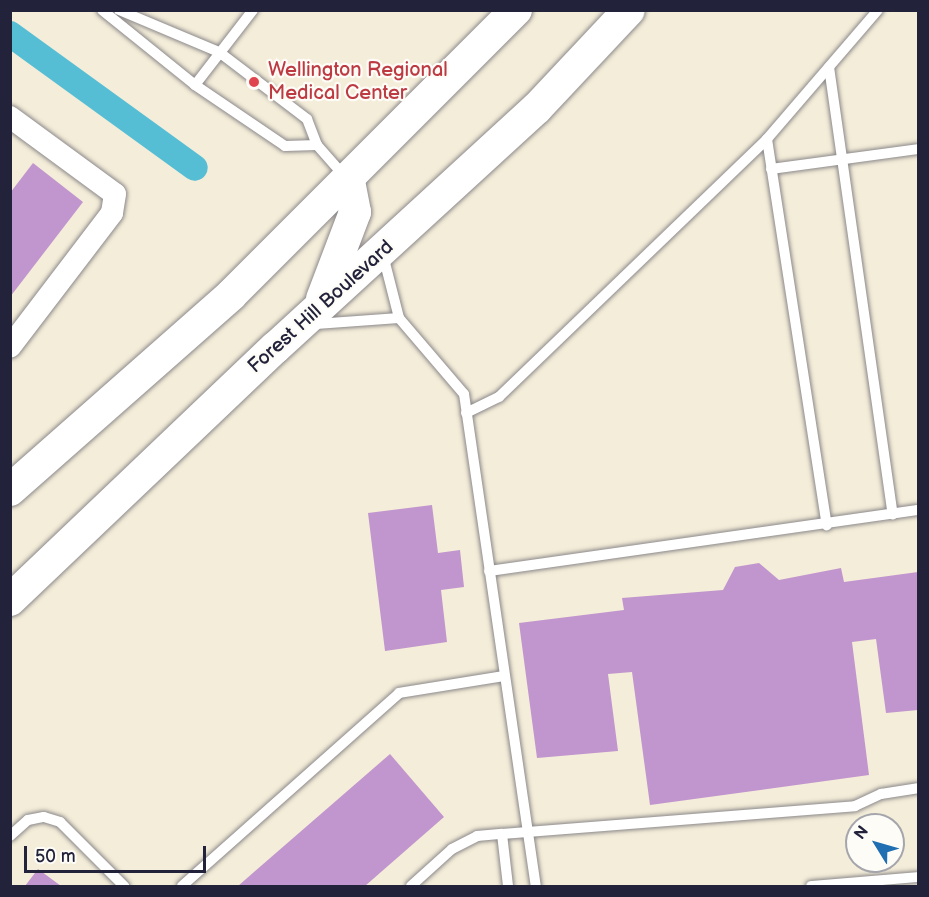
<!DOCTYPE html>
<html>
<head>
<meta charset="utf-8">
<style>
	body { margin:0 }
	#map { position:relative; width:929px; height:897px; overflow:hidden; background:#f4edd9; font-family:"Balsamiq Sans",sans-serif }
	div>[style] { position:absolute }
	[style*='--x'] { left:calc(var(--x)*1px); top:calc(var(--y)*1px); width:calc(var(--w)*1px); rotate:calc(var(--a)*1deg) }
	.canal>* { height:26px; margin:-13px; padding:0 13px; transform-origin:13px; border-radius:13px; background:#56bed4 }
	.building>* { inset:0; background:#c195ce }
	.roads { filter:drop-shadow(0 0 2px #8b888a) drop-shadow(0 0 2px #8b888a) }
	.lane>* { height:10px; margin:-5px; padding:0 5px; transform-origin:5px; border-radius:5px; background:#fff }
	.street>* { height:22px; margin:-11px; padding:0 11px; transform-origin:11px; border-radius:11px; background:#fff }
	.secondary>* { height:32px; margin:-16px; padding:0 16px; transform-origin:16px; border-radius:16px; background:#fff }
	.dots>* { width:16px; height:16px; translate:-50% -50%; box-sizing:border-box; border:3px solid #fdfcf7; border-radius:50% }
	span { translate:-50% -50%; white-space:nowrap; text-align:center; line-height:1.15; -webkit-text-stroke:4.5px #fdfcf7; paint-order:stroke }
	.health-label { font-size:20px; color:#be3a42 }
	.left { translate:0 -50%; text-align:left }
	.street-label { font-size:20px; color:#22223b }
	.frame { position:absolute; inset:0; border:12px solid #22223b; pointer-events:none }
	.north { position:absolute; left:845px; top:813px; width:60px; height:60px; box-sizing:border-box; background:#fdfcf7; border:2px solid #a5a5ac; border-radius:50%; rotate:307deg; font-size:16px; font-weight:700; line-height:24px; text-align:center; color:#22223b }
	.north::after { content:''; display:block; margin:auto; width:21px; height:27px; background:#1f6fb2; clip-path:polygon(50% 0,100% 100%,50% 72%,0 100%) }
	.scale { position:absolute; left:24px; top:846px; width:182px; height:27px; box-sizing:border-box; border:3px solid #22223b; border-top:0; padding-left:8px; font-size:18px; line-height:21px; white-space:nowrap; color:#22223b; -webkit-text-stroke:4px #fdfcf7; paint-order:stroke }
</style>
</head>
<body>
<div id="map">
	<div class="canal">
		<i style="--x:10;--y:34;--w:228;--a:35.9"></i>
	</div>
	<div class="building">
		<i style="clip-path:polygon(33px 163px,83px 202px,10px 297px,10px 193px)"></i>
		<i style="clip-path:polygon(432px 505px,438px 553px,460px 550px,464px 587px,441px 590px,447px 642px,385px 651px,368px 513px)"></i>
		<i style="clip-path:polygon(759px 563px,779px 580px,841px 568px,844px 582px,918px 572px,918px 710px,886px 713px,876px 639px,852px 642px,869px 775px,650px 805px,632px 672px,608px 674px,618px 751px,537px 758px,519px 623px,624px 610px,622px 598px,723px 590px,735px 567px)"></i>
		<i style="clip-path:polygon(390px 754px,444px 817px,365px 886px,238px 886px)"></i>
		<i style="clip-path:polygon(38px 869px,61px 886px,25px 886px)"></i>
	</div>
	<div class="roads">
		<div class="lane">
			<i style="--x:102;--y:10;--w:119;--a:38.9"></i>
			<i style="--x:195;--y:85;--w:109;--a:34.1"></i>
			<i style="--x:285;--y:146;--w:32;--a:-2"></i>
			<i style="--x:119;--y:10;--w:108;--a:22.8"></i>
			<i style="--x:219;--y:52;--w:111;--a:37.3"></i>
			<i style="--x:307;--y:119;--w:28;--a:69"></i>
			<i style="--x:317;--y:145;--w:44;--a:48.7"></i>
			<i style="--x:829;--y:67;--w:452;--a:81.9"></i>
			<i style="--x:195;--y:85;--w:95;--a:-52.3"></i>
			<i style="--x:767;--y:139;--w:391;--a:81.2"></i>
			<i style="--x:771;--y:169;--w:148;--a:-7.7"></i>
			<i style="--x:383;--y:255;--w:65;--a:75.7"></i>
			<i style="--x:399;--y:318;--w:100;--a:49.5"></i>
			<i style="--x:464;--y:394;--w:497;--a:81.7"></i>
			<i style="--x:316;--y:324;--w:83;--a:-4.1"></i>
			<i style="--x:466;--y:413;--w:37;--a:-26"></i>
			<i style="--x:499;--y:397;--w:372;--a:-43.9"></i>
			<i style="--x:767;--y:139;--w:170;--a:-49.3"></i>
			<i style="--x:489;--y:571;--w:433;--a:-8.1"></i>
			<i style="--x:502;--y:834;--w:354;--a:-4.5"></i>
			<i style="--x:855;--y:806;--w:29;--a:-25"></i>
			<i style="--x:881;--y:794;--w:37;--a:-9"></i>
			<i style="--x:10;--y:836;--w:24;--a:-42"></i>
			<i style="--x:28;--y:820;--w:16;--a:-11"></i>
			<i style="--x:44;--y:817;--w:17;--a:17"></i>
			<i style="--x:60;--y:822;--w:91;--a:45"></i>
			<i style="--x:182;--y:886;--w:290;--a:-41.6"></i>
			<i style="--x:399;--y:693;--w:106;--a:-9.2"></i>
			<i style="--x:411;--y:886;--w:55;--a:-42.1"></i>
			<i style="--x:452;--y:849;--w:28;--a:-27"></i>
			<i style="--x:477;--y:836;--w:25;--a:-5"></i>
			<i style="--x:502;--y:834;--w:52;--a:83.4"></i>
			<i style="--x:811;--y:886;--w:107;--a:-4.8"></i>
		</div>
		<div class="street">
			<i style="--x:10;--y:117;--w:130;--a:36.3"></i>
			<i style="--x:115;--y:194;--w:19;--a:99"></i>
			<i style="--x:112;--y:213;--w:168;--a:127.3"></i>
		</div>
		<div class="secondary">
			<i style="--x:322;--y:299;--w:93;--a:-69.2"></i>
			<i style="--x:355;--y:212;--w:32;--a:-101"></i>
			<i style="--x:10;--y:490;--w:295;--a:-41.4"></i>
			<i style="--x:231;--y:295;--w:403;--a:-45"></i>
			<i style="--x:10;--y:600;--w:366;--a:-43.6"></i>
			<i style="--x:275;--y:348;--w:355;--a:-42.5"></i>
			<i style="--x:537;--y:108;--w:134;--a:-46.8"></i>
		</div>
	</div>
	<div class="dots">
		<i style="left:254px;top:82px;background:#e0444e"></i>
	</div>
	<div class="health-label">
		<span class="left" style="left:268px;top:82px">Wellington Regional<br>Medical Center</span>
	</div>
	<div class="street-label">
		<span style="left:321px;top:307px;rotate:-42deg">Forest Hill Boulevard</span>
	</div>
	<div class="frame"></div>
	<div class="north">N</div>
	<div class="scale">50 m</div>
</div>
</body>
</html>
